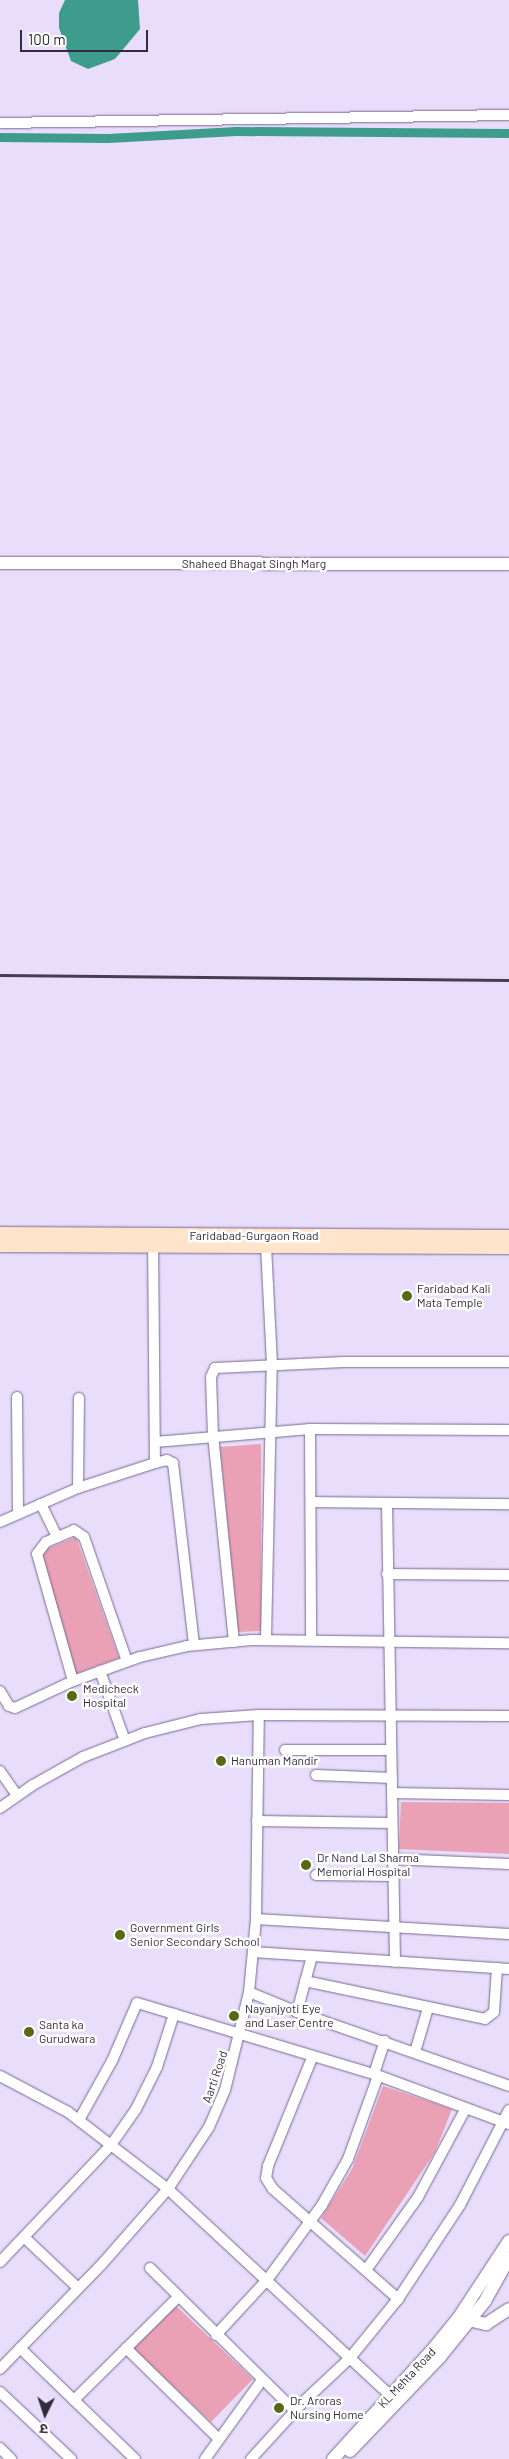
<!DOCTYPE html>
<html>
<head>
<meta charset="utf-8">
<style>
	body { margin:0 }
	#map { position:relative; width:509px; height:2459px; overflow:hidden; background:#e8defb; font-family:Barlow,"Noto Sans Devanagari",sans-serif }
	div>[style] { position:absolute }
	[style*='--x'] { left:calc(var(--x)*1px); top:calc(var(--y)*1px); width:calc(var(--w)*1px); rotate:calc(var(--a)*1deg) }
	.green>* { inset:0; background:#eaa1b5 }
	.water>* { inset:0; background:#3e9c8d }
	.canal>* { height:9px; margin:-4.5px; padding:0 4.5px; transform-origin:4.5px; border-radius:4.5px; background:#3e9c8d }
	.roads { filter:drop-shadow(0 0 1px #786992) drop-shadow(0 0 1px #786992) }
	.minor>* { height:10px; margin:-5px; padding:0 5px; transform-origin:5px; border-radius:5px; background:#fff }
	.tertiary>* { height:12px; margin:-6px; padding:0 6px; transform-origin:6px; border-radius:6px; background:#fff }
	.secondary>* { height:14px; margin:-7px; padding:0 7px; transform-origin:7px; border-radius:7px; background:#fee4cb }
	.rail>* { height:2.5px; margin:-1.25px; padding:0 1.25px; transform-origin:1.25px; border-radius:1.25px; background:#443e51 }
	.dots>* { width:14px; height:14px; translate:-50% -50%; box-sizing:border-box; border:2px solid #fff; border-radius:50% }
	span { translate:-50% -50%; white-space:nowrap; text-align:center; line-height:1.15; -webkit-text-stroke:5px #fff; paint-order:stroke }
	.street-label { font-size:12px; color:#312b3d }
	.poi-label { font-size:12px; color:#312b3d }
	.left { translate:0 -50%; text-align:left }
	.north { position:absolute; left:20px; top:2389px; width:50px; height:50px; -webkit-text-stroke:4px #fff; paint-order:stroke; rotate:184deg; font-size:14px; font-weight:700; line-height:20px; text-align:center; color:#312b3d }
	.north::after { content:''; display:block; margin:auto; width:18px; height:22px; background:#312b3d; clip-path:polygon(50% 0,100% 100%,50% 72%,0 100%) }
	.scale { position:absolute; left:20px; top:30px; width:128px; height:22px; box-sizing:border-box; border:2px solid #312b3d; border-top:0; padding-left:6px; font-size:15px; line-height:18px; white-space:nowrap; color:#312b3d; -webkit-text-stroke:4px #fff; paint-order:stroke }
</style>
</head>
<body>
<div id="map">
	<div class="green">
		<i style="clip-path:polygon(261px 1444px,261px 1631px,238px 1632px,220px 1447px)"></i>
		<i style="clip-path:polygon(76px 1537px,119px 1658px,75px 1674px,41px 1551px)"></i>
		<i style="clip-path:polygon(401px 1802px,509px 1803px,509px 1854px,399px 1849px)"></i>
		<i style="clip-path:polygon(383px 2086px,452px 2109px,435px 2152px,365px 2256px,321px 2218px,352px 2169px)"></i>
		<i style="clip-path:polygon(174px 2304px,253px 2379px,211px 2422px,132px 2347px)"></i>
	</div>
	<div class="water">
		<i style="clip-path:polygon(65px 0,138px 0,140px 29px,115px 59px,88px 69px,71px 61px,59px 28px,59px 13px)"></i>
	</div>
	<div class="canal">
		<i style="--x:0;--y:137;--w:108;--a:0.5"></i>
		<i style="--x:108;--y:138;--w:128;--a:-3.1"></i>
		<i style="--x:236;--y:131;--w:273;--a:0.4"></i>
	</div>
	<div class="roads">
		<div class="minor">
			<i style="--x:0;--y:123;--w:509;--a:-0.9"></i>
			<i style="--x:153;--y:1239;--w:224;--a:89.5"></i>
			<i style="--x:17;--y:1397;--w:117;--a:89.5"></i>
			<i style="--x:310;--y:1429;--w:211;--a:89.7"></i>
			<i style="--x:155;--y:1442;--w:156;--a:-4.8"></i>
			<i style="--x:310;--y:1429;--w:199;--a:0.3"></i>
			<i style="--x:78;--y:1488;--w:90;--a:-89.4"></i>
			<i style="--x:311;--y:1502;--w:198;--a:0.6"></i>
			<i style="--x:387;--y:1503;--w:459;--a:89"></i>
			<i style="--x:41;--y:1504;--w:37;--a:64"></i>
			<i style="--x:0;--y:1522;--w:85;--a:-23.6"></i>
			<i style="--x:78;--y:1488;--w:81;--a:-18"></i>
			<i style="--x:155;--y:1463;--w:12;--a:-14"></i>
			<i style="--x:167;--y:1460;--w:7;--a:27"></i>
			<i style="--x:173;--y:1463;--w:183;--a:83.4"></i>
			<i style="--x:387;--y:1574;--w:122;--a:0.5"></i>
			<i style="--x:266;--y:1640;--w:276;--a:-88.8"></i>
			<i style="--x:272;--y:1364;--w:118;--a:-92.9"></i>
			<i style="--x:234;--y:1642;--w:206;--a:-95.8"></i>
			<i style="--x:213;--y:1437;--w:60;--a:-91.9"></i>
			<i style="--x:211;--y:1377;--w:10;--a:-66"></i>
			<i style="--x:215;--y:1368;--w:129;--a:-2.7"></i>
			<i style="--x:344;--y:1362;--w:165;--a:0"></i>
			<i style="--x:100;--y:1671;--w:74;--a:70.3"></i>
			<i style="--x:73;--y:1681;--w:132;--a:-105.8"></i>
			<i style="--x:37;--y:1554;--w:15;--a:-53"></i>
			<i style="--x:46;--y:1542;--w:30;--a:-23"></i>
			<i style="--x:74;--y:1530;--w:12;--a:35"></i>
			<i style="--x:84;--y:1537;--w:131;--a:70.9"></i>
			<i style="--x:0;--y:1691;--w:17;--a:59"></i>
			<i style="--x:9;--y:1706;--w:6;--a:18"></i>
			<i style="--x:15;--y:1708;--w:64;--a:-25"></i>
			<i style="--x:73;--y:1681;--w:71;--a:-19.7"></i>
			<i style="--x:140;--y:1657;--w:48;--a:-13.2"></i>
			<i style="--x:187;--y:1646;--w:65;--a:-5.3"></i>
			<i style="--x:252;--y:1640;--w:257;--a:0.7"></i>
			<i style="--x:285;--y:1750;--w:106;--a:0"></i>
			<i style="--x:0;--y:1771;--w:29;--a:55"></i>
			<i style="--x:316;--y:1775;--w:76;--a:2.3"></i>
			<i style="--x:392;--y:1793;--w:117;--a:1"></i>
			<i style="--x:0;--y:1808;--w:40;--a:-34.9"></i>
			<i style="--x:33;--y:1785;--w:57;--a:-29.2"></i>
			<i style="--x:83;--y:1757;--w:66;--a:-21.2"></i>
			<i style="--x:145;--y:1733;--w:58;--a:-14"></i>
			<i style="--x:201;--y:1719;--w:58;--a:-3.9"></i>
			<i style="--x:259;--y:1715;--w:250;--a:0.2"></i>
			<i style="--x:257;--y:1821;--w:135;--a:0.8"></i>
			<i style="--x:392;--y:1859;--w:117;--a:2.4"></i>
			<i style="--x:316;--y:1875;--w:77;--a:0.7"></i>
			<i style="--x:256;--y:1919;--w:253;--a:3.4"></i>
			<i style="--x:253;--y:1952;--w:257;--a:3.8"></i>
			<i style="--x:305;--y:1981;--w:184;--a:11.9"></i>
			<i style="--x:485;--y:2019;--w:11;--a:-38"></i>
			<i style="--x:494;--y:2012;--w:44;--a:-86.1"></i>
			<i style="--x:249;--y:1992;--w:52;--a:22.6"></i>
			<i style="--x:297;--y:2012;--w:225;--a:19.2"></i>
			<i style="--x:297;--y:2012;--w:58;--a:-75"></i>
			<i style="--x:415;--y:2052;--w:46;--a:-73.5"></i>
			<i style="--x:312;--y:2058;--w:117;--a:112.2"></i>
			<i style="--x:268;--y:2166;--w:12;--a:99"></i>
			<i style="--x:266;--y:2178;--w:13;--a:58"></i>
			<i style="--x:273;--y:2189;--w:167;--a:41.3"></i>
			<i style="--x:374;--y:2074;--w:35;--a:-72"></i>
			<i style="--x:0;--y:2076;--w:77;--a:27.9"></i>
			<i style="--x:68;--y:2112;--w:126;--a:37.6"></i>
			<i style="--x:168;--y:2189;--w:310;--a:42.9"></i>
			<i style="--x:79;--y:2120;--w:68;--a:-60.8"></i>
			<i style="--x:112;--y:2061;--w:63;--a:-66.7"></i>
			<i style="--x:137;--y:2003;--w:247;--a:16.7"></i>
			<i style="--x:374;--y:2074;--w:144;--a:20.3"></i>
			<i style="--x:25;--y:2238;--w:73;--a:43.3"></i>
			<i style="--x:0;--y:2262;--w:161;--a:-46.5"></i>
			<i style="--x:111;--y:2145;--w:44;--a:-55.2"></i>
			<i style="--x:136;--y:2109;--w:47;--a:-63.4"></i>
			<i style="--x:157;--y:2067;--w:56;--a:-72.2"></i>
			<i style="--x:150;--y:2268;--w:204;--a:44.6"></i>
			<i style="--x:366;--y:2270;--w:90;--a:-54.5"></i>
			<i style="--x:418;--y:2197;--w:101;--a:-61.7"></i>
			<i style="--x:216;--y:2335;--w:75;--a:-47.2"></i>
			<i style="--x:267;--y:2280;--w:93;--a:-53.7"></i>
			<i style="--x:322;--y:2205;--w:53;--a:-60.5"></i>
			<i style="--x:348;--y:2159;--w:88;--a:-70.1"></i>
			<i style="--x:20;--y:2348;--w:160;--a:44"></i>
			<i style="--x:126;--y:2348;--w:130;--a:44.4"></i>
			<i style="--x:0;--y:2369;--w:146;--a:-45.8"></i>
			<i style="--x:102;--y:2264;--w:100;--a:-48.7"></i>
			<i style="--x:168;--y:2189;--w:74;--a:-56.5"></i>
			<i style="--x:209;--y:2127;--w:40;--a:-66.6"></i>
			<i style="--x:225;--y:2090;--w:101;--a:-76.2"></i>
			<i style="--x:249;--y:1992;--w:73;--a:-84.5"></i>
			<i style="--x:256;--y:1919;--w:204;--a:-89.2"></i>
			<i style="--x:0;--y:2392;--w:98;--a:43.3"></i>
			<i style="--x:74;--y:2400;--w:145;--a:-44.7"></i>
			<i style="--x:0;--y:2448;--w:16;--a:45"></i>
			<i style="--x:205;--y:2459;--w:97;--a:-54.2"></i>
			<i style="--x:251;--y:2459;--w:74;--a:-47.7"></i>
			<i style="--x:301;--y:2404;--w:67;--a:-43.2"></i>
			<i style="--x:350;--y:2358;--w:76;--a:-50.9"></i>
			<i style="--x:398;--y:2299;--w:113;--a:-56.6"></i>
			<i style="--x:460;--y:2205;--w:107;--a:-62.7"></i>
		</div>
		<div class="tertiary">
			<i style="--x:0;--y:563;--w:509;--a:0.11"></i>
			<i style="--x:464;--y:2319;--w:23;--a:13"></i>
			<i style="--x:486;--y:2324;--w:27;--a:-33"></i>
			<i style="--x:350;--y:2451;--w:130;--a:-46.2"></i>
			<i style="--x:440;--y:2357;--w:72;--a:-51.2"></i>
			<i style="--x:485;--y:2301;--w:49;--a:-60.8"></i>
			<i style="--x:333;--y:2459;--w:149;--a:-47.7"></i>
			<i style="--x:433;--y:2349;--w:41;--a:-50.9"></i>
			<i style="--x:459;--y:2317;--w:91;--a:-56.7"></i>
		</div>
		<div class="secondary">
			<i style="--x:0;--y:1234;--w:509;--a:0.34"></i>
			<i style="--x:0;--y:1245;--w:509;--a:0.23"></i>
		</div>
	</div>
	<div class="rail">
		<i style="--x:0;--y:975;--w:509;--a:0.56"></i>
	</div>
	<div class="dots">
		<i style="left:407px;top:1296px;background:#576915"></i>
		<i style="left:72px;top:1696px;background:#576915"></i>
		<i style="left:221px;top:1761px;background:#576915"></i>
		<i style="left:306px;top:1865px;background:#576915"></i>
		<i style="left:120px;top:1935px;background:#576915"></i>
		<i style="left:234px;top:2016px;background:#576915"></i>
		<i style="left:29px;top:2032px;background:#576915"></i>
		<i style="left:279px;top:2408px;background:#576915"></i>
	</div>
	<div class="street-label">
		<span style="left:254px;top:564px">Shaheed Bhagat Singh Marg</span>
		<span style="left:254px;top:1236px">Faridabad-Gurgaon Road</span>
		<span style="left:215px;top:2077px;rotate:-71deg">Aarti Road</span>
		<span style="left:407px;top:2378px;rotate:-47deg">KL Mehta Road</span>
	</div>
	<div class="poi-label">
		<span class="left" style="left:417px;top:1296px">Faridabad Kali<br>Mata Temple</span>
		<span class="left" style="left:83px;top:1696px">Medicheck<br>Hospital</span>
		<span class="left" style="left:231px;top:1761px">Hanuman Mandir</span>
		<span class="left" style="left:317px;top:1865px">Dr Nand Lal Sharma<br>Memorial Hospital</span>
		<span class="left" style="left:130px;top:1935px">Government Girls<br>Senior Secondary School</span>
		<span class="left" style="left:245px;top:2016px">Nayanjyoti Eye<br>and Laser Centre</span>
		<span class="left" style="left:39px;top:2032px">Santa ka<br>Gurudwara</span>
		<span class="left" style="left:290px;top:2408px">Dr. Aroras<br>Nursing Home</span>
	</div>
	<div class="north">उ</div>
	<div class="scale">100 m</div>
</div>
</body>
</html>
